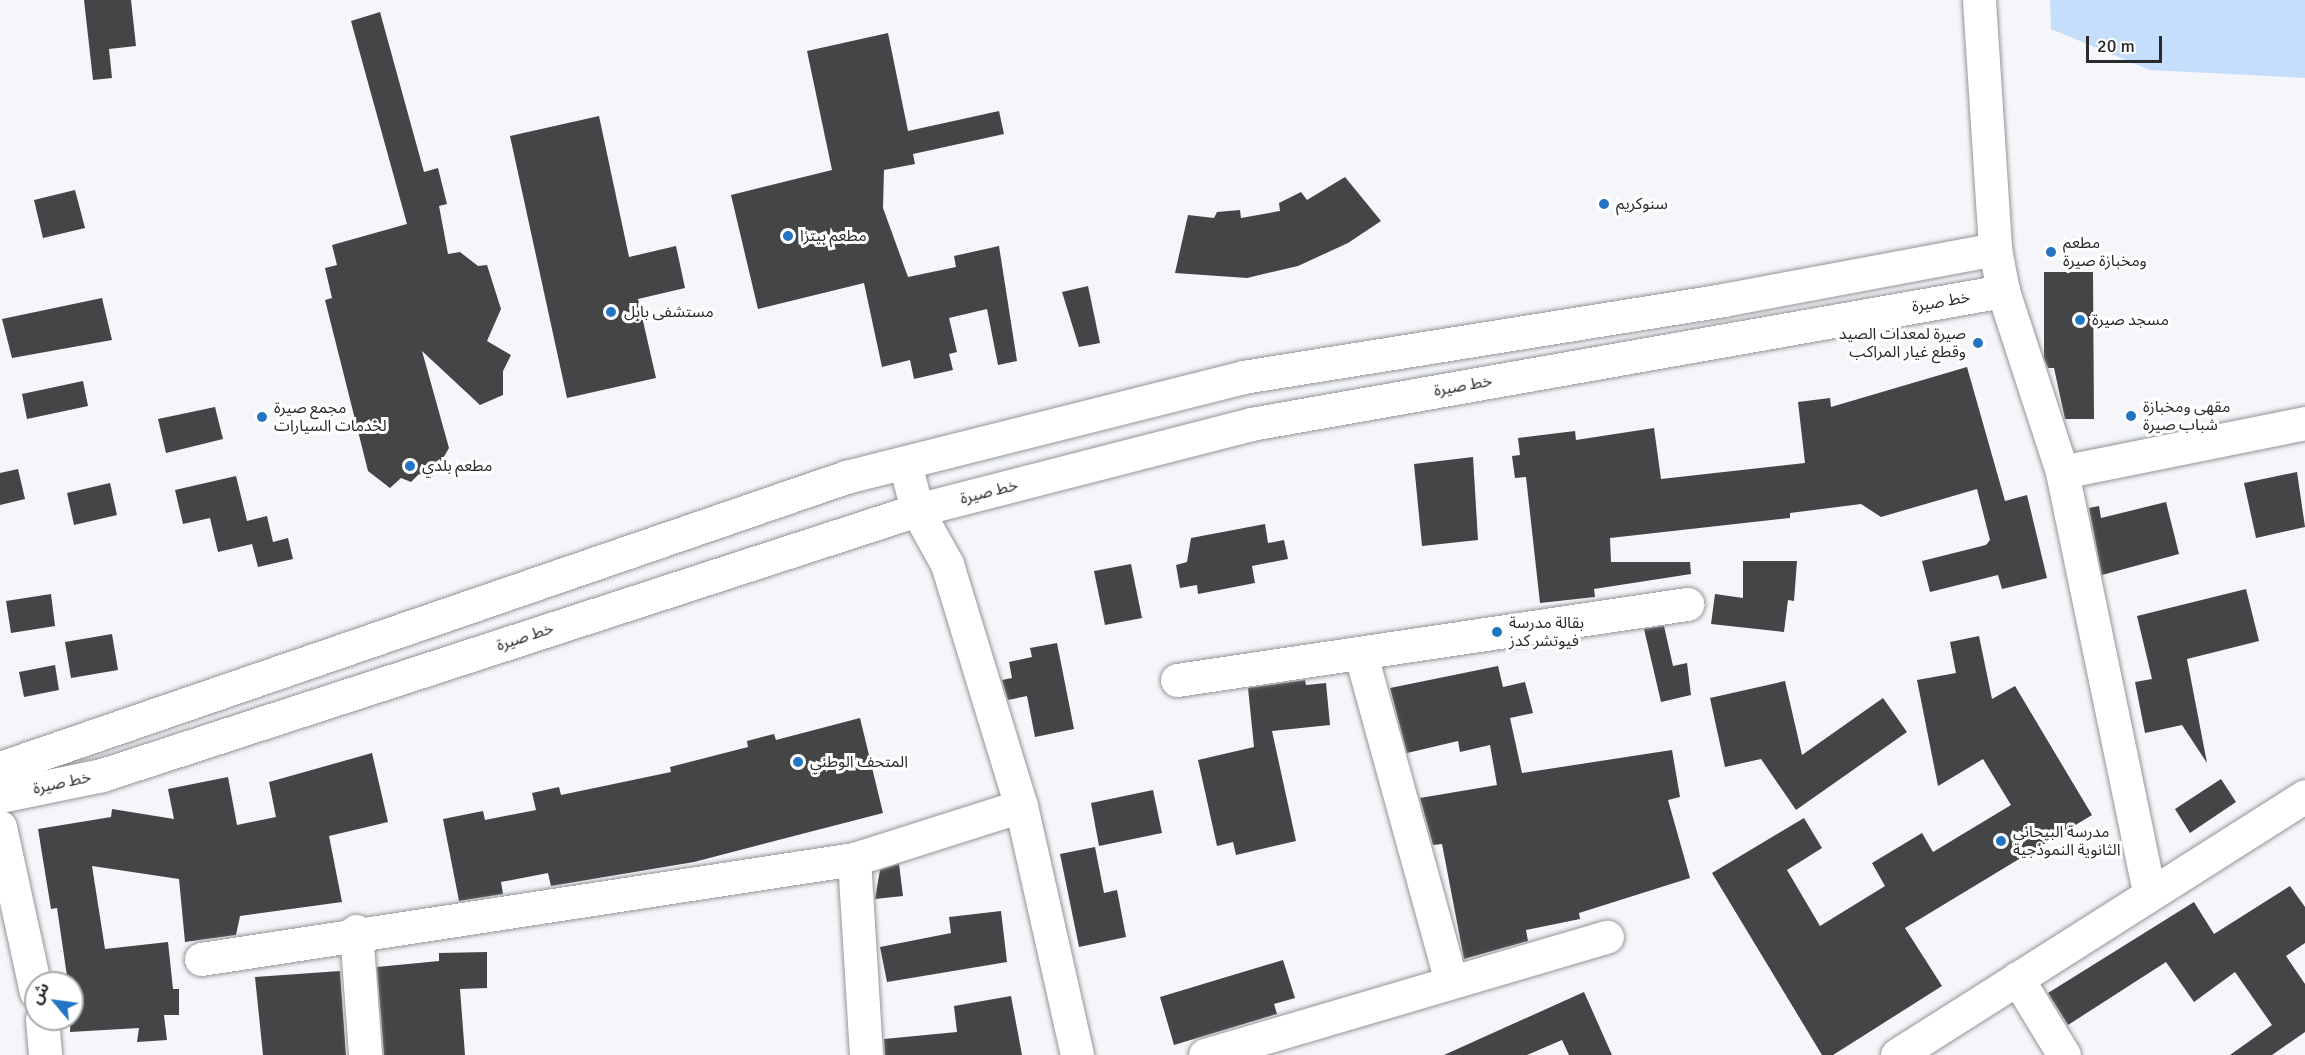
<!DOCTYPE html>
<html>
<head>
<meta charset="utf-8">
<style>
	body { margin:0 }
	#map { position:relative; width:2305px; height:1055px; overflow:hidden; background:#f4f6f9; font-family:Signika,"Noto Sans Arabic",sans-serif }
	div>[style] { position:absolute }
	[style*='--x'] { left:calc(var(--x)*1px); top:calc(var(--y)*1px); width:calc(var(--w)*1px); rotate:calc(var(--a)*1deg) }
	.water>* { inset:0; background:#c5defb }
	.building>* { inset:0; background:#434547 }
	.roads { filter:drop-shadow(0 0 2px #939598) drop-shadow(0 0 2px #939598) }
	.minor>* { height:33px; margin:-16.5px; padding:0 16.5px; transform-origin:16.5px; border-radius:16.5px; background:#fff }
	.dots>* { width:16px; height:16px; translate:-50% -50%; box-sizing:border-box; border:3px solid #fff; border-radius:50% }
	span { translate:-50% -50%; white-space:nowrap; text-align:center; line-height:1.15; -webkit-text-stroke:6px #fff; paint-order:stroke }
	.poi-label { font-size:16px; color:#292a2b }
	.left { translate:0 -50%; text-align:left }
	.right { translate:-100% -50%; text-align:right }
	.street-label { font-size:16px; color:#292a2b }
	.north { position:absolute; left:24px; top:971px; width:60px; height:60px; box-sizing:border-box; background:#fff; border:2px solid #a9aaaa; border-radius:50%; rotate:299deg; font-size:16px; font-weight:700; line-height:24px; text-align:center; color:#292a2b }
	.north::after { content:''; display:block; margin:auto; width:21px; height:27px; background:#2275c3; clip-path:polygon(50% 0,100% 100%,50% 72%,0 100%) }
	.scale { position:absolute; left:2086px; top:36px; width:76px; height:27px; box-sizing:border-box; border:3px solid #292a2b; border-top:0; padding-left:8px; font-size:18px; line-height:21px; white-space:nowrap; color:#292a2b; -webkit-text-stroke:4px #fff; paint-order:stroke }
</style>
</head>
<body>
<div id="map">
	<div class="water">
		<i style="clip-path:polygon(2050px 0,2305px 0,2305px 78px,2150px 70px,2051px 29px)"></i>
	</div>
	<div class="building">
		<i style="clip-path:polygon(84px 0,131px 0,136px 46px,109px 49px,112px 78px,93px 80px)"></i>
		<i style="clip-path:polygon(380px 12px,424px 172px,438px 168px,447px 204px,439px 206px,448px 254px,460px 252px,478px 266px,487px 265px,501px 309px,487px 341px,511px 355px,503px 371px,503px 395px,480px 405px,422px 351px,449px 448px,431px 479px,419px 474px,411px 482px,401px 478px,390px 488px,368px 471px,325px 300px,332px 298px,325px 268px,337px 265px,332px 245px,407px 224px,351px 21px)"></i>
		<i style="clip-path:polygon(888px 33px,908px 131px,999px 111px,1004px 134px,913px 154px,915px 164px,884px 170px,883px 208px,908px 277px,956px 267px,954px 256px,999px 246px,1017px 361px,998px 365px,987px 309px,949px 318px,957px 352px,949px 354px,953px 370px,914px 379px,910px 360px,882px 367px,864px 283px,758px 309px,731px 195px,832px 170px,807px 51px)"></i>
		<i style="clip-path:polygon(599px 116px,629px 257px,676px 246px,685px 288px,638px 299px,656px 378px,567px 398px,510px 136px)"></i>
		<i style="clip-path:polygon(1345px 177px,1381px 221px,1348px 243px,1298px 266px,1247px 278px,1175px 273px,1188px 215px,1214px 218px,1217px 212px,1240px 210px,1241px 218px,1280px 211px,1279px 203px,1301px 192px,1307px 200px)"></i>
		<i style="clip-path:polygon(75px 190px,85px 228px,43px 238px,34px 200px)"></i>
		<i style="clip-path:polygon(2044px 272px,2093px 272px,2094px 419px,2065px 419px,2054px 368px,2048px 368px,2044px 358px)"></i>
		<i style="clip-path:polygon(1088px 286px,1100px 343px,1079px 347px,1062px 292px)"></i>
		<i style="clip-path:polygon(102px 298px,112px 340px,12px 358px,2px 319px)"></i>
		<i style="clip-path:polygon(1967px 367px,2005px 501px,2027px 495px,2047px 578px,2002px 589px,1998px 575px,1930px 592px,1922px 561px,1986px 545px,1990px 540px,1977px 489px,1881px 517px,1861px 504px,1790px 513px,1790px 518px,1610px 538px,1611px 562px,1690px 562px,1691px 574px,1594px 589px,1595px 597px,1540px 603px,1526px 477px,1515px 478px,1512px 456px,1520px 455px,1518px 438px,1575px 431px,1576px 440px,1654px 428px,1661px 479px,1805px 463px,1798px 402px,1830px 398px,1831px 407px)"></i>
		<i style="clip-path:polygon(83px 381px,88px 406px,27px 419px,22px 394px)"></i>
		<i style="clip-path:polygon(215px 407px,223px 439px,166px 453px,158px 419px)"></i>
		<i style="clip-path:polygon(1473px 457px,1478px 540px,1422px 546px,1414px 464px)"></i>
		<i style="clip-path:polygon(18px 469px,25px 499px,0 505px,0 473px)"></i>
		<i style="clip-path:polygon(2297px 472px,2305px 527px,2256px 538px,2244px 483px)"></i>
		<i style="clip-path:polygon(236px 476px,247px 521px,267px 516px,273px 542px,288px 538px,293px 559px,258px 567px,252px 544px,218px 552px,210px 518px,183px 524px,175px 490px)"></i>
		<i style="clip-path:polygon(110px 483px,117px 515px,74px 525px,67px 493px)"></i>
		<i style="clip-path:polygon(2166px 502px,2179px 554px,2102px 575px,2089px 508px,2099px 506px,2101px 518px)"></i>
		<i style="clip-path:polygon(1265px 524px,1268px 543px,1284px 540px,1288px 559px,1252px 566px,1255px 583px,1198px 594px,1197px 585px,1180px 588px,1176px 565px,1187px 562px,1191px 538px)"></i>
		<i style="clip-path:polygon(1743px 561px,1797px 561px,1794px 601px,1788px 600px,1784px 632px,1711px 624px,1715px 594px,1743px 598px)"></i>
		<i style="clip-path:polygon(1131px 564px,1142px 618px,1105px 625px,1094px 571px)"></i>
		<i style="clip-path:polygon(2246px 589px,2259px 641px,2187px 659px,2207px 763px,2182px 725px,2145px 733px,2135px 682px,2152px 679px,2137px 616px)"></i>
		<i style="clip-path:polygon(51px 594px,55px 626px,11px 633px,6px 601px)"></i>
		<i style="clip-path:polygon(1664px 626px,1673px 666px,1687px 663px,1691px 695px,1661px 702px,1644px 629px)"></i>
		<i style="clip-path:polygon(112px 634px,118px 670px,71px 678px,65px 642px)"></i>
		<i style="clip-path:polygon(1979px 636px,1992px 699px,2015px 686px,2092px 815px,1905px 928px,1942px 986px,1833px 1055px,1822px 1055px,1712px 873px,1804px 818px,1822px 848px,1787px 870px,1820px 926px,1885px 886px,1872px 863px,1922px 833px,1933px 852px,2011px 805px,1983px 759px,1938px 786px,1917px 680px,1956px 673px,1950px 642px)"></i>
		<i style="clip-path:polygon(1057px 643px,1074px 729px,1035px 737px,1027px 696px,1008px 700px,1002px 680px,1012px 678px,1009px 662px,1032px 657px,1030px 648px)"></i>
		<i style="clip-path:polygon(55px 665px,59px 690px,24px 697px,19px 672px)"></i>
		<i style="clip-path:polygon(1498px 666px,1503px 687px,1525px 682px,1533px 713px,1510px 718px,1522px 773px,1672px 750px,1680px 797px,1668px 800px,1690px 878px,1579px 913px,1580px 919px,1526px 930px,1528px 941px,1464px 959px,1442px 844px,1433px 845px,1420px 798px,1497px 785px,1490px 745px,1460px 752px,1458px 741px,1407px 753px,1390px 688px)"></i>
		<i style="clip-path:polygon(1305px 680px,1306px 685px,1326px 683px,1330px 725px,1272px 731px,1296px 841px,1236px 855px,1233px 842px,1217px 846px,1198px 760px,1254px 747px,1248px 688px)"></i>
		<i style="clip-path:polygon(1785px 681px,1802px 755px,1883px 698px,1907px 732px,1796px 810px,1761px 759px,1725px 767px,1710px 698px)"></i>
		<i style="clip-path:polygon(860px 718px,883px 813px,694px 862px,551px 886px,548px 873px,501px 882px,503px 894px,459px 901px,443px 819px,483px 811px,485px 820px,536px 810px,532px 793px,559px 787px,561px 795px,671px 772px,670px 767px,748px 747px,747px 741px,774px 734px,776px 740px)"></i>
		<i style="clip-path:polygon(372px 753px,388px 822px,329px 836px,342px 902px,240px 916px,236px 935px,185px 942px,179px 879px,92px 866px,105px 949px,168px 942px,173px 989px,179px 989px,179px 1015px,164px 1015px,167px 1040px,137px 1042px,139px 1028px,70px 1032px,72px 983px,68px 983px,57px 908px,51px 909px,38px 829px,111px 817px,112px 809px,174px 819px,168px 789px,228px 777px,237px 825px,276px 817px,269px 782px)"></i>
		<i style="clip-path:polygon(2221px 779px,2236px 802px,2190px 833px,2175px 809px)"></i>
		<i style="clip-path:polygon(1153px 790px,1162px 833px,1099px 846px,1091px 803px)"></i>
		<i style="clip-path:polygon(1095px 847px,1104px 893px,1117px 890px,1126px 937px,1079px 947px,1060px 854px)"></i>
		<i style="clip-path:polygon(899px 864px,903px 896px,875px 899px,880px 870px)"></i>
		<i style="clip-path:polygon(2290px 886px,2305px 907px,2305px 943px,2286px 956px,2305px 984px,2305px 1032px,2272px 1055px,2230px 1055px,2272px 1025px,2235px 972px,2194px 1002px,2166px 962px,2068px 1025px,2048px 993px,2194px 902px,2214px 934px)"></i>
		<i style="clip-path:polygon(1001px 911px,1007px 962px,887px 982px,880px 947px,951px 933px,949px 917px)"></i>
		<i style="clip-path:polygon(487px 952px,487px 988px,460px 989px,465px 1055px,384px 1055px,377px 967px,439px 961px,439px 953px)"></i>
		<i style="clip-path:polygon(1283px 960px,1295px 998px,1274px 1004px,1277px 1014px,1174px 1045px,1160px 997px)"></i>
		<i style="clip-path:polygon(340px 971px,346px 1055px,263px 1055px,255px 977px)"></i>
		<i style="clip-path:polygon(1584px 992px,1612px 1055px,1569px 1055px,1562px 1040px,1527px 1055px,1444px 1055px)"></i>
		<i style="clip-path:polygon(1011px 996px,1022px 1055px,885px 1055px,884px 1039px,957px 1032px,954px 1006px)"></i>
	</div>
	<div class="roads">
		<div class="minor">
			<i style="--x:1979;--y:0;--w:250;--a:86.3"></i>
			<i style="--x:1995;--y:249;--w:43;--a:79.2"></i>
			<i style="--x:2003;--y:291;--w:190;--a:71.9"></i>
			<i style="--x:2062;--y:472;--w:429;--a:78.3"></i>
			<i style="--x:905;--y:463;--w:49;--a:75.7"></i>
			<i style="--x:917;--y:510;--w:62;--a:60.9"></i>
			<i style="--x:947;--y:564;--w:253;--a:73"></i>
			<i style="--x:1021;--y:806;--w:255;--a:77.3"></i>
			<i style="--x:2062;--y:472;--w:248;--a:-11.4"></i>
			<i style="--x:1361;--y:655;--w:339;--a:74.6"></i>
			<i style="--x:1177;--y:680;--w:516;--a:-8.48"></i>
			<i style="--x:0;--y:768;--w:895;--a:-18.98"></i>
			<i style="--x:846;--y:477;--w:409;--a:-14.1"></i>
			<i style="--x:1243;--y:377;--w:486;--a:-9.1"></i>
			<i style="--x:1723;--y:300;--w:277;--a:-10.6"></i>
			<i style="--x:0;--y:796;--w:104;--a:-11.6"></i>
			<i style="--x:102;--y:775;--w:857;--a:-18.01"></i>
			<i style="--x:917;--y:510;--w:345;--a:-14.4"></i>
			<i style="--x:1251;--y:424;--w:764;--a:-10.03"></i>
			<i style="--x:0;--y:827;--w:169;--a:77.7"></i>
			<i style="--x:356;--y:931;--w:124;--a:85.8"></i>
			<i style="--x:201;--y:959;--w:661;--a:-8.71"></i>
			<i style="--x:2017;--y:978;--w:90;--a:58.6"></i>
			<i style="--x:42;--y:1019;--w:36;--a:85"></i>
			<i style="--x:866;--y:1055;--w:196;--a:-93.5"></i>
			<i style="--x:854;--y:859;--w:175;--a:-17.6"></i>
			<i style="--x:1205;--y:1055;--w:419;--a:-16.4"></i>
			<i style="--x:1897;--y:1055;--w:483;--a:-32.4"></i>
		</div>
	</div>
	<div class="dots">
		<i style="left:1604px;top:204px;background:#2275c3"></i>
		<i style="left:788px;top:236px;background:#2275c3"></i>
		<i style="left:2051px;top:252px;background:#2275c3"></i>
		<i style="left:611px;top:312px;background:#2275c3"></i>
		<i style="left:2080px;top:320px;background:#2275c3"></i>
		<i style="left:1978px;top:343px;background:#2275c3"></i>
		<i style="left:2131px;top:416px;background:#2275c3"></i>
		<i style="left:262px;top:417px;background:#2275c3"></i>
		<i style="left:410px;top:466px;background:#2275c3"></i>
		<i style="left:1497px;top:632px;background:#2275c3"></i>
		<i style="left:798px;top:762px;background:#2275c3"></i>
		<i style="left:2001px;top:841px;background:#2275c3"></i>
	</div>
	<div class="poi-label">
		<span class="left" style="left:1616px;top:204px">سنوكريم</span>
		<span class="left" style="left:800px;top:236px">مطعم بيتزا</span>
		<span class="left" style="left:2063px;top:252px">مطعم<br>ومخبازة صيرة</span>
		<span class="left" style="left:624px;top:312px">مستشفى بابل</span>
		<span class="left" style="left:2092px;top:320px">مسجد صيرة</span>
		<span class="right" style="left:1966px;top:343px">صيرة لمعدات الصيد<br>وقطع غيار المراكب</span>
		<span class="left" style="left:2143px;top:416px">مقهى ومخبازة<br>شباب صيرة</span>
		<span class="left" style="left:274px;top:417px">مجمع صيرة<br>لخدمات السيارات</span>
		<span class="left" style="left:422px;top:466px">مطعم بلدي</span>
		<span class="left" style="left:1509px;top:632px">بقالة مدرسة<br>فيوتشر كدز</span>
		<span class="left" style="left:810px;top:762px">المتحف الوطني</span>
		<span class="left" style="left:2013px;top:841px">مدرسة البيحاني<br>الثانوية النموذجية</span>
	</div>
	<div class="street-label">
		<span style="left:1941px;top:302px;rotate:-10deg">خط صيرة</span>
		<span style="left:1463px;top:386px;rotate:-10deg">خط صيرة</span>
		<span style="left:989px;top:492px;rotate:-14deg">خط صيرة</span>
		<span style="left:525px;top:637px;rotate:-18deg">خط صيرة</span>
		<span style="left:62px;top:783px;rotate:-12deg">خط صيرة</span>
	</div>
	<div class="north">ش</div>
	<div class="scale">20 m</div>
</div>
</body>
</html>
